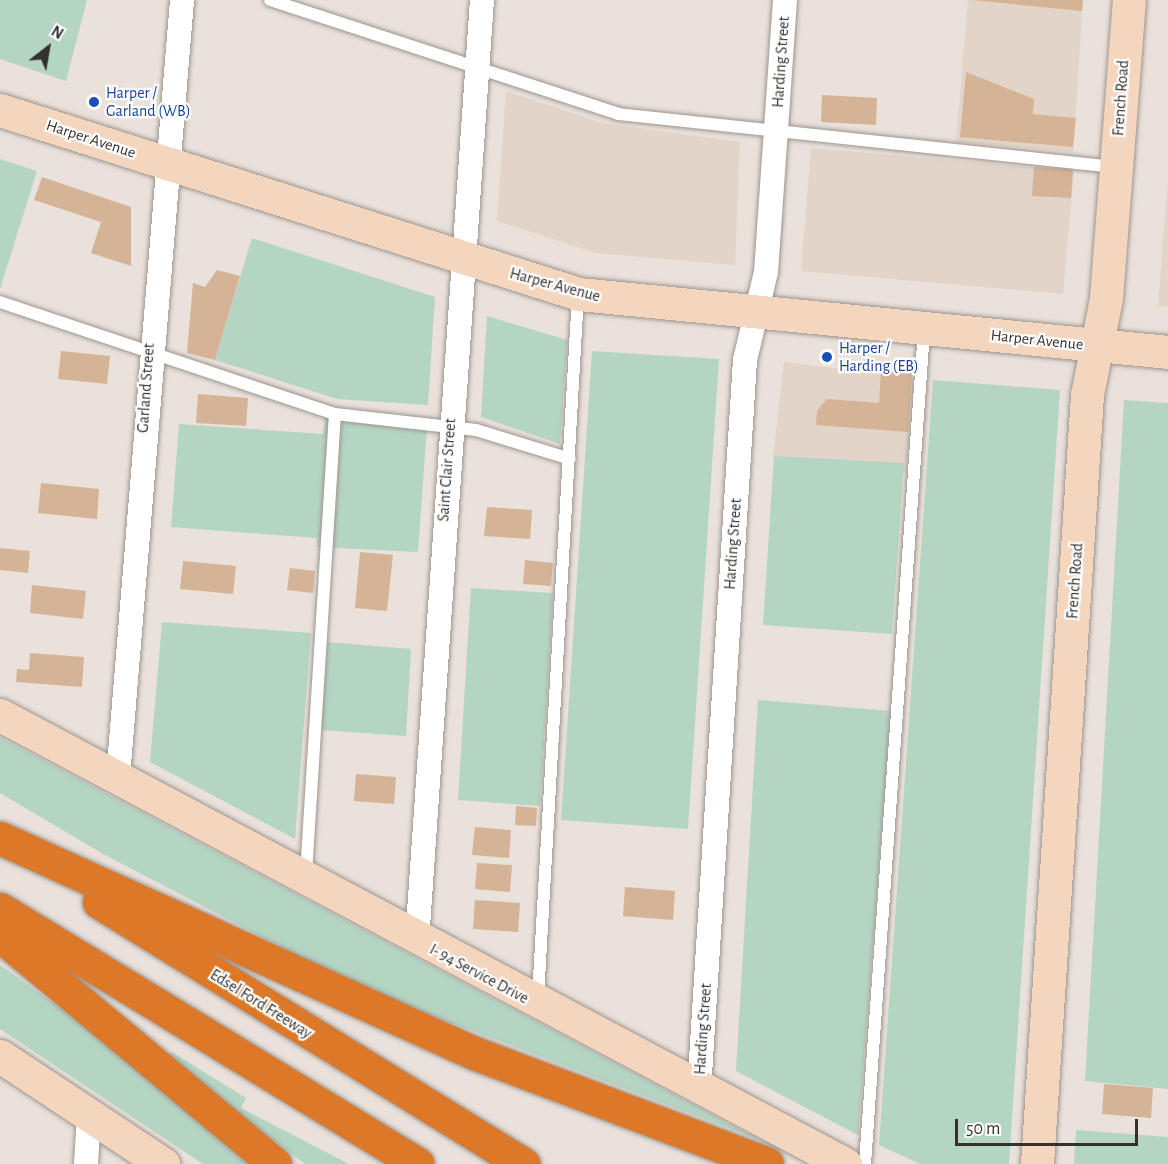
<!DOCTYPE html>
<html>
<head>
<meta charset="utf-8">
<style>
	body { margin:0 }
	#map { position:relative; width:1168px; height:1164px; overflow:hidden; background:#e9e1da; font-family:"Alegreya Sans",sans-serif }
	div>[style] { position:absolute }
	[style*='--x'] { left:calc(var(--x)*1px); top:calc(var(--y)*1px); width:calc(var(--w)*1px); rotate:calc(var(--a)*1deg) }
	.built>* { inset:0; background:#e2d4c8 }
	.green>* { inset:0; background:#b5d5c3 }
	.building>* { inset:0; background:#d5b396 }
	.roads { filter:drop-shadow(0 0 2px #9d958f) drop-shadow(0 0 2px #9d958f) }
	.lane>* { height:12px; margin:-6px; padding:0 6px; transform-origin:6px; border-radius:6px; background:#fff }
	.street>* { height:24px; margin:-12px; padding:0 12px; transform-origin:12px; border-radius:12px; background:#fff }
	.secondary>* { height:33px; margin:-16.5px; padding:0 16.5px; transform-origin:16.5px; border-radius:16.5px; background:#f4d6be }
	.highway>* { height:33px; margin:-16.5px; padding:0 16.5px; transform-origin:16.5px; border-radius:16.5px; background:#dc7828 }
	.dots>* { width:16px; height:16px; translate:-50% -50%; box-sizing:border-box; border:3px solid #fff; border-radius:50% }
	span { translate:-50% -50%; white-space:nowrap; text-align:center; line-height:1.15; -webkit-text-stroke:4.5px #fff; paint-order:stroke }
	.street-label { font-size:16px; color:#34312e }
	.transit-label { font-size:16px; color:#164399 }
	.left { translate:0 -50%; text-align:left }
	.north { position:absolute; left:18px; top:18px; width:60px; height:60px; -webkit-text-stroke:4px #fff; paint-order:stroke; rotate:31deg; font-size:16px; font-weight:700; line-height:24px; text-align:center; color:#34312e }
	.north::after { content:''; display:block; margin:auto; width:21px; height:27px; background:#34312e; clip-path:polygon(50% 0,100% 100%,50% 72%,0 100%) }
	.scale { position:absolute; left:955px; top:1119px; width:183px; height:27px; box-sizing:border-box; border:3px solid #34312e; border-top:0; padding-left:8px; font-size:18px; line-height:21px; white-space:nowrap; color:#34312e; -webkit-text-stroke:4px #fff; paint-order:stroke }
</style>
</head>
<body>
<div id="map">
	<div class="built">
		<i style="clip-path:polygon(968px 0,1083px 0,1073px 152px,956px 142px)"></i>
		<i style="clip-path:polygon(506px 91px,602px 123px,740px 142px,735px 265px,596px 253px,497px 221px)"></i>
		<i style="clip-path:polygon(811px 148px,1074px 171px,1063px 294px,801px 271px)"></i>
		<i style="clip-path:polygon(1168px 179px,1168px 307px,1158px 306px)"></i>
		<i style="clip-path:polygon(784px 362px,916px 378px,905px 473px,773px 458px)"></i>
	</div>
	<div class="green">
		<i style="clip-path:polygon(0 0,87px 0,66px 81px,0 59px)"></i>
		<i style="clip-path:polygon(0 159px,37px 171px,0 289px)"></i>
		<i style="clip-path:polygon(252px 238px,435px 297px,428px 405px,337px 399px,215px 360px)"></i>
		<i style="clip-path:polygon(487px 316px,567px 340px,560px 444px,481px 417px)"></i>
		<i style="clip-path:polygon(592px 351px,719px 359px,688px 829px,561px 820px)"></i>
		<i style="clip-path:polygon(933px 380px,1060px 390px,1009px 1164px,920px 1164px,879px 1145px)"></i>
		<i style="clip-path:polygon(1124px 400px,1168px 403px,1168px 1089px,1085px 1081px)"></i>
		<i style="clip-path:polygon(325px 418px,427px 427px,418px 552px,317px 547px,317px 538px,171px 527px,179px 424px,323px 434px)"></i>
		<i style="clip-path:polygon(774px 456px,904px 463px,892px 634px,763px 625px)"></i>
		<i style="clip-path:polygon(471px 588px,553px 593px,540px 806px,458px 800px)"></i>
		<i style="clip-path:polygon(162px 622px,311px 633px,295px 839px,150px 762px)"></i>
		<i style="clip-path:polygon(328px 642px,411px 649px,406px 736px,321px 730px)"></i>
		<i style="clip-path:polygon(758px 700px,891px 711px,858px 1135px,736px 1071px)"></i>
		<i style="clip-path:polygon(0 737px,760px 1140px,428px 1014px,295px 954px,103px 854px,0 793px)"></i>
		<i style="clip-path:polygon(0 965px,124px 1054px,263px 1164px,203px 1164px,0 1029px)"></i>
		<i style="clip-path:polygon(172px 1052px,246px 1098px,241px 1108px,349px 1164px,305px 1164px,166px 1059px)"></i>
		<i style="clip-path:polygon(1076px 1130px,1168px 1137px,1168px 1164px,1074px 1164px)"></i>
	</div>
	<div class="building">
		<i style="clip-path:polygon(972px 0,1083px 0,1082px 11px)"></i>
		<i style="clip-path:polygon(966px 72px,1034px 99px,1033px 114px,1076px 118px,1073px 147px,960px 137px)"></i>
		<i style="clip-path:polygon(822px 95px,877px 98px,876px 125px,821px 122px)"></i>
		<i style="clip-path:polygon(1034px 167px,1073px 169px,1071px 198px,1032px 196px)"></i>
		<i style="clip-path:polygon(42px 177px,131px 207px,131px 266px,91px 253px,101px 222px,34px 200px)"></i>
		<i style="clip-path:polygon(217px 270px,240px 276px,215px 360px,187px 353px,193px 283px,205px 287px)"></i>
		<i style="clip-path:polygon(61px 351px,110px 356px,107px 384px,58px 379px)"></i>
		<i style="clip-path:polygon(881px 371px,912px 373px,908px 432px,816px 425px,817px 411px,827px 399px,879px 403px)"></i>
		<i style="clip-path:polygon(198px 394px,248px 398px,246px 426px,196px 423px)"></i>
		<i style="clip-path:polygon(41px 483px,99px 489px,97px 519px,38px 513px)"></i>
		<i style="clip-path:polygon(487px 507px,532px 510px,530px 539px,484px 536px)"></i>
		<i style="clip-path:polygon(0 548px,30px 551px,28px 573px,0 570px)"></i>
		<i style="clip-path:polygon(360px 552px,393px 555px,387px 611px,355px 608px)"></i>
		<i style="clip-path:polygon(525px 560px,553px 563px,551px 586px,523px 584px)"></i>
		<i style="clip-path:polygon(183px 561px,236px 566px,233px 594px,180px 589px)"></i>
		<i style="clip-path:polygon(290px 568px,315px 571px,313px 593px,287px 590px)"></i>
		<i style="clip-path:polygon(32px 585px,86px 591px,83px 619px,30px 613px)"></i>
		<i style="clip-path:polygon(30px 653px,84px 657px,82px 687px,16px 682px,17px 669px,29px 670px)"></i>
		<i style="clip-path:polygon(356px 774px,396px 777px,394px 804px,354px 801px)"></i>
		<i style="clip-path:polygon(516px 806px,537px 808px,536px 826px,515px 825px)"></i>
		<i style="clip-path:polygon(475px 827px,511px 830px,509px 858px,472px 855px)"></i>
		<i style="clip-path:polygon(477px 863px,512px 865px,510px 892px,475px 889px)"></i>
		<i style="clip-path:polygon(625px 887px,675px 891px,673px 920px,623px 916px)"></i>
		<i style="clip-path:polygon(475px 900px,520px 903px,518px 932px,473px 929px)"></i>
		<i style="clip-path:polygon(1104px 1084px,1153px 1088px,1151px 1118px,1102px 1114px)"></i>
	</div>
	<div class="roads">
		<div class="lane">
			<i style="--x:270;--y:0;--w:366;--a:18.1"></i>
			<i style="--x:618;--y:114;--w:500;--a:6.1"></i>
			<i style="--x:0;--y:302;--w:353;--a:18.5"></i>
			<i style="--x:335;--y:414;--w:142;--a:6.5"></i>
			<i style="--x:476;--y:430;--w:98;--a:17.1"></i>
			<i style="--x:306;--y:874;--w:461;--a:-86.4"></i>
			<i style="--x:538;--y:997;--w:703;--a:-86.74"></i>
			<i style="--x:865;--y:1164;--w:836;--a:-85.95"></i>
		</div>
		<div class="street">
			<i style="--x:118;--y:777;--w:780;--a:-85.29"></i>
			<i style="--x:417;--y:941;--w:943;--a:-86.05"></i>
			<i style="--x:699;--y:1091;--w:732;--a:-86.4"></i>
			<i style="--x:745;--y:360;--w:90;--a:-76.6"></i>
			<i style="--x:766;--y:272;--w:273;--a:-86"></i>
			<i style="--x:86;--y:1164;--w:49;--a:-86.5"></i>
		</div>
		<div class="secondary">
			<i style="--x:0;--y:110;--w:608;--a:17.63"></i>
			<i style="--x:579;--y:294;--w:592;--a:5.62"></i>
			<i style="--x:0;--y:715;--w:957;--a:27.98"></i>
			<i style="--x:0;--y:1056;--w:196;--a:33.5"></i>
			<i style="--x:1037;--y:1164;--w:771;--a:-86.28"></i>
			<i style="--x:1087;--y:395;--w:99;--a:-78.9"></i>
			<i style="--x:1106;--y:298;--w:299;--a:-85.6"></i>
		</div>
		<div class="highway">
			<i style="--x:0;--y:838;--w:520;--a:24.4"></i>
			<i style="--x:474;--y:1053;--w:313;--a:20.7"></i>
			<i style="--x:99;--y:902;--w:499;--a:31.7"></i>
			<i style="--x:0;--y:909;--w:489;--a:31.4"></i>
			<i style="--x:0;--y:935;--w:358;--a:39.8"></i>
		</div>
	</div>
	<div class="dots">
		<i style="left:94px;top:102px;background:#1a4fb4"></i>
		<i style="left:827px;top:357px;background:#1a4fb4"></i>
	</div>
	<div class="street-label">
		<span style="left:781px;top:62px;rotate:-86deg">Harding Street</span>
		<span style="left:1121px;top:98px;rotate:-86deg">French Road</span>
		<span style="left:91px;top:139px;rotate:18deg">Harper Avenue</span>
		<span style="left:555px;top:285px;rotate:15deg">Harper Avenue</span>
		<span style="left:1037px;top:340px;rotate:6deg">Harper Avenue</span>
		<span style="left:146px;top:388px;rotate:-86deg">Garland Street</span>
		<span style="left:447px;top:470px;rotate:-86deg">Saint Clair Street</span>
		<span style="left:733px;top:544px;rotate:-86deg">Harding Street</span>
		<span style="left:1075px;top:581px;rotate:-86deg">French Road</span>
		<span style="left:479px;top:974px;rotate:28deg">I- 94 Service Drive</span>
		<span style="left:261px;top:1004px;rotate:32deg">Edsel Ford Freeway</span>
		<span style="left:703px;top:1029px;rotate:-86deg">Harding Street</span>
	</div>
	<div class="transit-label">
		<span class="left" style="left:106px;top:102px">Harper /<br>Garland (WB)</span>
		<span class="left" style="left:839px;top:357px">Harper /<br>Harding (EB)</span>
	</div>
	<div class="north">N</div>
	<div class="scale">50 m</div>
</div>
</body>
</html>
